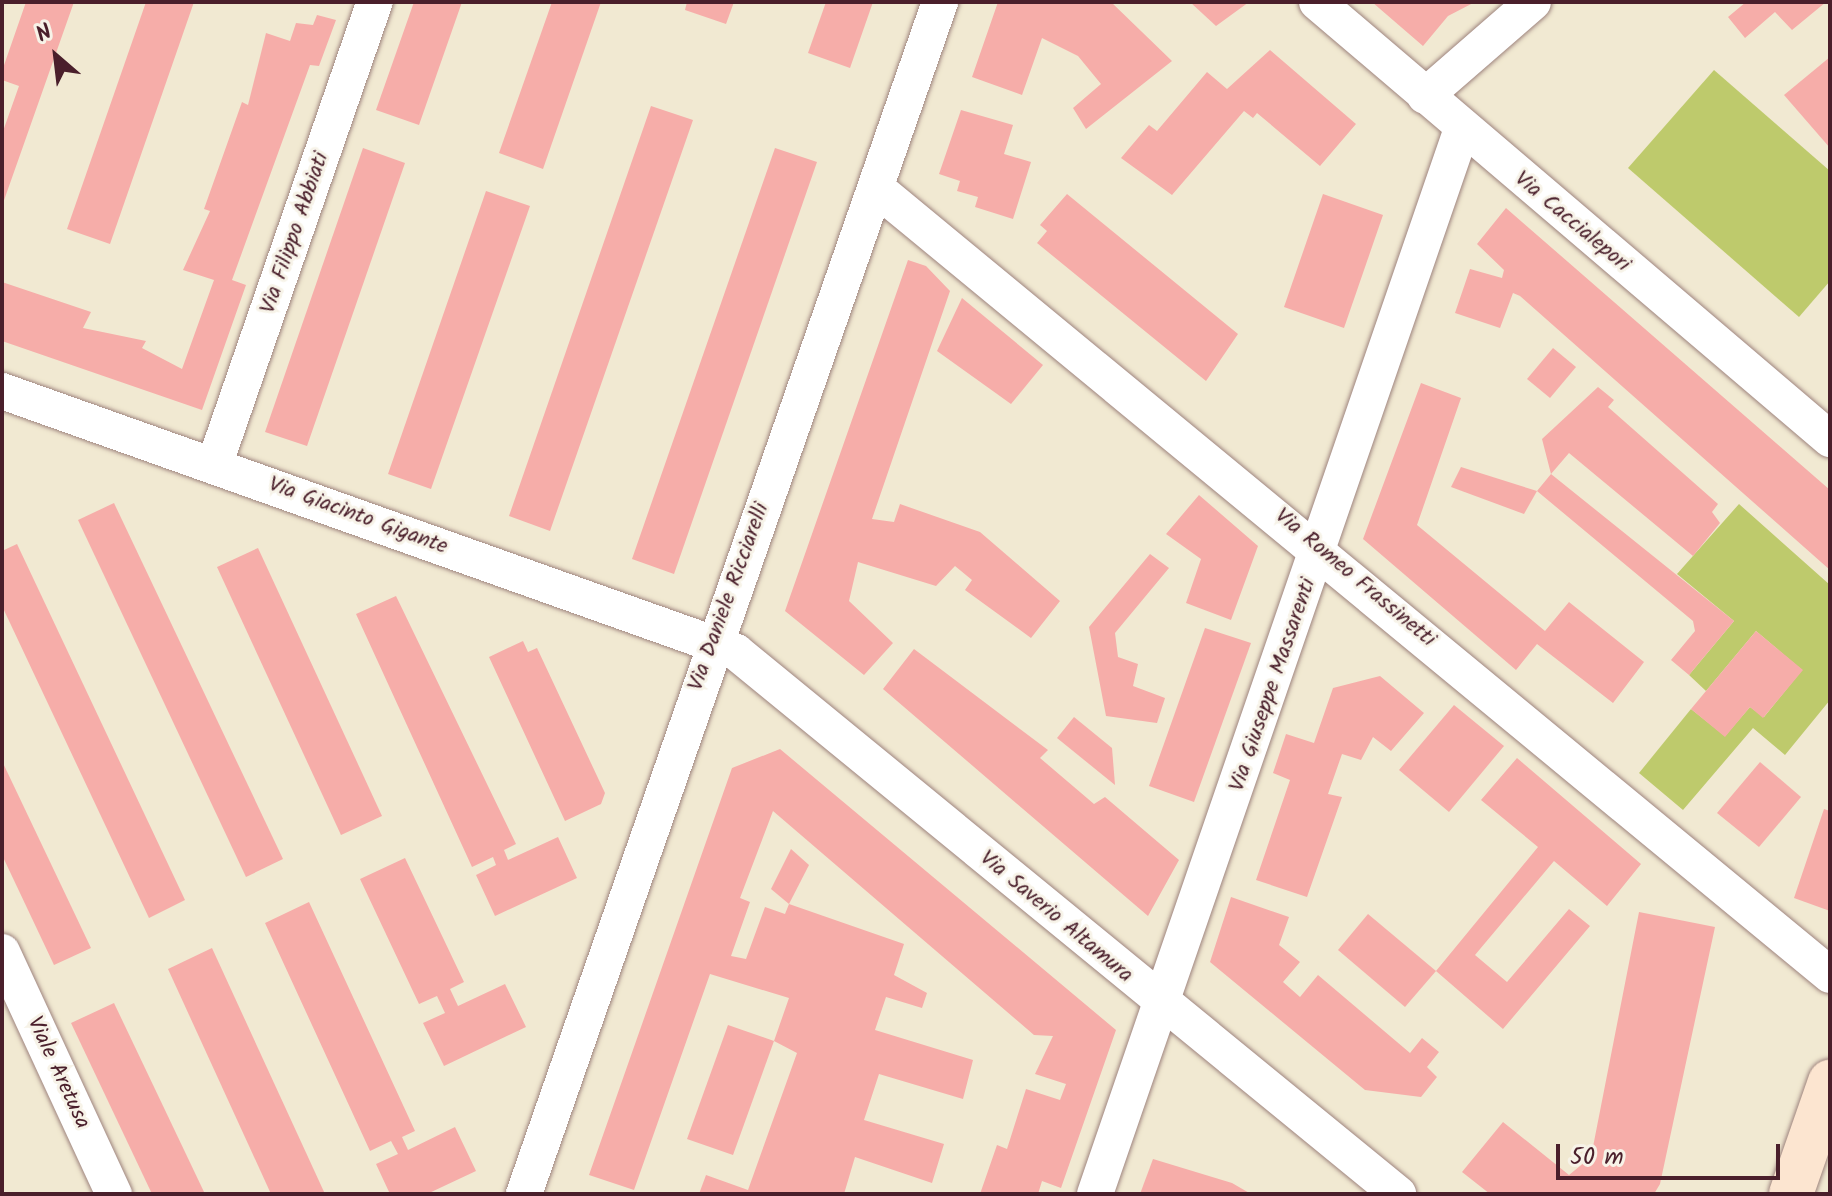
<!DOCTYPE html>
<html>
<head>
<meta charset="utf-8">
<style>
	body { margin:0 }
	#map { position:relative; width:1832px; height:1196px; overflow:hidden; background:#f1e9d2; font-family:Kalam,sans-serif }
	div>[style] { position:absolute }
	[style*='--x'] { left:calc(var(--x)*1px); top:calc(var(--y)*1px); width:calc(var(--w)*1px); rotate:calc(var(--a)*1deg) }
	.green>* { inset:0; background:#beca6c }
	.building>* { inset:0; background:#f6ada9 }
	.roads { filter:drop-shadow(0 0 2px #9e847e) drop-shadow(0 0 2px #9e847e) }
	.street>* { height:36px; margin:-18px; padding:0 18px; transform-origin:18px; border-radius:18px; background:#fff }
	.secondary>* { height:44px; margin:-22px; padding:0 22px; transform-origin:22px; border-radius:22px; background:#fce5d0 }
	span { translate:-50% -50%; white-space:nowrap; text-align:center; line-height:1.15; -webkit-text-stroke:6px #f7f3e8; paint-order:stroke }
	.street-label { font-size:22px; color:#4a1f2b }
	.frame { position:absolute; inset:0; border:4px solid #4a1f2b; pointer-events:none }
	.north { position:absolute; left:16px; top:16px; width:80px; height:80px; -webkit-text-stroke:6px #f7f3e8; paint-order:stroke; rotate:332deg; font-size:22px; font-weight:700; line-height:32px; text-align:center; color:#4a1f2b }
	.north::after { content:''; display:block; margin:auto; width:28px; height:36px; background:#4a1f2b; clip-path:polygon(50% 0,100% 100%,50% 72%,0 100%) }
	.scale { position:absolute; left:1556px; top:1144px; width:224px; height:36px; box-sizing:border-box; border:4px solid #4a1f2b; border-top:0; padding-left:10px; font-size:24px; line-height:28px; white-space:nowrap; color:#4a1f2b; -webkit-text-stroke:6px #f7f3e8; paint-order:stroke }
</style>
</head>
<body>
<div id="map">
	<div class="green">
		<i style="clip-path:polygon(1714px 70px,1830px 171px,1830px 281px,1799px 317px,1628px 168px)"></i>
		<i style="clip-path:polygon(1739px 504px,1830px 585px,1830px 700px,1785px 755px,1753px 728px,1683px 810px,1639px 773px,1691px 709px,1725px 736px,1750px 707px,1764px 717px,1802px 670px,1756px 631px,1706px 691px,1689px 675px,1734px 621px,1677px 574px)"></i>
	</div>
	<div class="building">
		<i style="clip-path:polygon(26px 2px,74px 2px,2px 206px,2px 134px,19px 86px,2px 80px,2px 71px)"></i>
		<i style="clip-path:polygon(146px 2px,194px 2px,110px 244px,67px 229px)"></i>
		<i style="clip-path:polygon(414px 2px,462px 2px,419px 125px,376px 110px)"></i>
		<i style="clip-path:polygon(552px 2px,601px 2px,543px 169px,499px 153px)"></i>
		<i style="clip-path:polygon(687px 2px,734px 2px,726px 24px,685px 10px)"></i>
		<i style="clip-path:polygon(826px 2px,873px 2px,850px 68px,808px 53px)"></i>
		<i style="clip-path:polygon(998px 2px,1111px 2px,1172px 61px,1086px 129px,1073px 108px,1101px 84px,1078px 56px,1042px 38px,1022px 95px,972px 77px)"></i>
		<i style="clip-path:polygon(1190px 2px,1249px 2px,1216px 26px)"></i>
		<i style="clip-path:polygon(1372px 2px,1475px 2px,1448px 16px,1423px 46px)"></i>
		<i style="clip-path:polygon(1746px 2px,1826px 2px,1792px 30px,1775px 12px,1745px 38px,1728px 17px)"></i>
		<i style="clip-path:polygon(317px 15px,336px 20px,319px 66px,310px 65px,232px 280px,246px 285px,202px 410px,2px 341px,2px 282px,91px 312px,83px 328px,146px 341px,142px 348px,182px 369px,214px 280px,183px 270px,210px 211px,204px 209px,242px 102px,248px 105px,266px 33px,290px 41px,296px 23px,313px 25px)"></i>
		<i style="clip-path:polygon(1270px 50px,1356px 124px,1320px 166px,1257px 113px,1253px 118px,1244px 111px,1172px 195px,1121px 158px,1149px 125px,1157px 131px,1207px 72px,1227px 89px)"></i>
		<i style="clip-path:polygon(1830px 57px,1830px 148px,1784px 95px)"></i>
		<i style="clip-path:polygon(651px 106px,693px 120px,550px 531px,509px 516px)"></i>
		<i style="clip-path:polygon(961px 110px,1013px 125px,1004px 154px,1031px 162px,1013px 219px,975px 207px,978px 197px,957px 191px,960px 181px,939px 174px)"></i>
		<i style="clip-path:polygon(363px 148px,405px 163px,307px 446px,265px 432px)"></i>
		<i style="clip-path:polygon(775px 148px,817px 162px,674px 574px,632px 559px)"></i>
		<i style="clip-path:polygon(486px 191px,530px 206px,431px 489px,388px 474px)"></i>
		<i style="clip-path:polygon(1067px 194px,1238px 334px,1206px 381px,1037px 243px,1047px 231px,1040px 225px)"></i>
		<i style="clip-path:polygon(1323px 194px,1383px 215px,1344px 328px,1284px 307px)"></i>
		<i style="clip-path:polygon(1506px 208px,1830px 490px,1830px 570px,1520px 296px,1513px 293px,1500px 328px,1455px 313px,1470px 269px,1502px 278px,1504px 270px,1477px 244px)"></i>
		<i style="clip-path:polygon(908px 260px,926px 266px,950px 291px,872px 519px,894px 522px,900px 504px,980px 532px,1060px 601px,1031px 638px,965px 590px,972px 580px,955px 566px,936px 586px,858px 562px,849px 601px,893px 643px,864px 675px,785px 611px)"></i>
		<i style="clip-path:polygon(962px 298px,1043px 365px,1011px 404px,937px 351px)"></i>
		<i style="clip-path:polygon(1553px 348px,1576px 367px,1550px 398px,1527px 379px)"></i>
		<i style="clip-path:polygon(1421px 383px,1461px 398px,1417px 525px,1545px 631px,1569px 602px,1644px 662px,1613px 703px,1537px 644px,1516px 670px,1363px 539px)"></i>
		<i style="clip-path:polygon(1598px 387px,1614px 400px,1608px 407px,1718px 504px,1712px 512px,1720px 523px,1693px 556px,1569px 453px,1551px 474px,1542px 439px)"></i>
		<i style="clip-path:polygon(1461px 467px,1537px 491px,1524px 514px,1451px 487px)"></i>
		<i style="clip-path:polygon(1551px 474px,1734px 621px,1689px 675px,1671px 660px,1695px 631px,1693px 621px,1537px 491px)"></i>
		<i style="clip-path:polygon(1199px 495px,1258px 546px,1231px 620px,1186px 603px,1201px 559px,1166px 534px)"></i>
		<i style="clip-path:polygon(114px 503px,283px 859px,246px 877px,78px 520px)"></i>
		<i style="clip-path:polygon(17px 544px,185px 900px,149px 918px,2px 606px,2px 551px)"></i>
		<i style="clip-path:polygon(258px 548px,382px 816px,341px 835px,217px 567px)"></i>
		<i style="clip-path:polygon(1150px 554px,1169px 568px,1115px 633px,1118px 657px,1138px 664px,1133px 686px,1165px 698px,1157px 723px,1106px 716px,1089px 627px)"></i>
		<i style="clip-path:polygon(396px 596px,516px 844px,504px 850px,508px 860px,558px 837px,577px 878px,495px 916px,476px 875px,496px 865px,493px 857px,472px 867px,356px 614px)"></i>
		<i style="clip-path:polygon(1205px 628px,1251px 643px,1194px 802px,1149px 786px)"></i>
		<i style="clip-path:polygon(1756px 631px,1803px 670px,1763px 718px,1750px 707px,1725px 737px,1691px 709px)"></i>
		<i style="clip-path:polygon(523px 641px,528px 652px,537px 648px,605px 793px,601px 804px,565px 821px,489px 657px)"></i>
		<i style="clip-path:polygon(914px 649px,1048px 750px,1040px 758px,1094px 804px,1105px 797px,1179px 860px,1148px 916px,883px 689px)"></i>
		<i style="clip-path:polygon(1380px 676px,1424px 713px,1391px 751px,1373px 737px,1361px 760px,1342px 754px,1328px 794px,1342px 797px,1307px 897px,1256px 880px,1290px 780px,1273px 773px,1286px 734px,1314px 743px,1333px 688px)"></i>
		<i style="clip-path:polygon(1454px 705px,1504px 746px,1449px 812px,1399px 770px)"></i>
		<i style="clip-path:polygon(1074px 717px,1112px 748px,1115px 785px,1057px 738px)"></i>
		<i style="clip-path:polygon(780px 749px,1116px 1030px,1061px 1188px,1042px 1181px,1038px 1194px,980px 1194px,997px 1145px,1007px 1149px,1026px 1089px,1060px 1100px,1066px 1084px,1035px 1074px,1053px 1036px,1034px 1035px,773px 811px,740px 898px,750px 902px,731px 956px,746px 959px,765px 907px,785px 914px,789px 904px,904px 944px,894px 975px,927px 993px,922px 1008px,886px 997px,875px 1030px,973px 1060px,963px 1099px,879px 1074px,864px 1120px,944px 1144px,932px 1183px,855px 1157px,844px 1194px,699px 1194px,706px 1175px,748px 1190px,797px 1053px,774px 1041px,789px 998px,710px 974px,634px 1190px,589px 1175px,732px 768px)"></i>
		<i style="clip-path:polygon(1517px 758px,1641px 864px,1607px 906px,1554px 861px,1475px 955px,1507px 982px,1569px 909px,1590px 926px,1503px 1029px,1436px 971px,1538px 847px,1481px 800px)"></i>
		<i style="clip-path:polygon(2px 761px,91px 948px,54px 965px,2px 855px)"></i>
		<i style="clip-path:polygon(1760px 762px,1801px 797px,1759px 847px,1717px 813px)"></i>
		<i style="clip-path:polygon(1824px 809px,1830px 811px,1830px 911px,1794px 898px)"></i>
		<i style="clip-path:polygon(791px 849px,809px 865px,789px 904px,771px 889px)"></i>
		<i style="clip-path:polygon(405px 858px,464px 982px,450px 989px,458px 1006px,505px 984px,526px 1027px,444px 1066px,423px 1023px,445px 1013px,437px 996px,419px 1004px,360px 879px)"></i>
		<i style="clip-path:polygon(1231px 897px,1289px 917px,1279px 945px,1300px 962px,1283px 982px,1300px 997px,1318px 975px,1410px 1053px,1422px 1038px,1439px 1052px,1427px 1067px,1437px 1077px,1421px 1097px,1365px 1090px,1210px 962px)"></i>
		<i style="clip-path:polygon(309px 902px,415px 1131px,402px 1137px,408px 1150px,455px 1127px,476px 1171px,427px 1194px,390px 1194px,376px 1164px,398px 1154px,391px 1141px,370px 1151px,265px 923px)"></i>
		<i style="clip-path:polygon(1639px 912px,1715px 927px,1660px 1184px,1654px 1194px,1490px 1194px,1462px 1172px,1503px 1122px,1569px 1175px,1591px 1157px)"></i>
		<i style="clip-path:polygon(1368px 914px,1436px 971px,1405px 1007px,1338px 950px)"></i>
		<i style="clip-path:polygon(212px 948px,325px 1194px,271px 1194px,168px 969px)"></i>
		<i style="clip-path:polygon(114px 1003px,205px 1194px,152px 1194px,71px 1023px)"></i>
		<i style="clip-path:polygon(728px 1025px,774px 1041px,733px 1155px,687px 1139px)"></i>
		<i style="clip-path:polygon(1153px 1159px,1232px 1183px,1251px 1194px,1140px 1194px)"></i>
	</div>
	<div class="roads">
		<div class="street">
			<i style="--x:1317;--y:2;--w:674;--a:40.43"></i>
			<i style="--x:1425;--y:96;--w:143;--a:-41"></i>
			<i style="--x:876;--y:188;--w:1237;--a:39.52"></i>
			<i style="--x:2;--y:391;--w:779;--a:19.57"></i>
			<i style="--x:736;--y:652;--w:856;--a:39.31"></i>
			<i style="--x:215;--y:463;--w:488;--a:-70.9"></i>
			<i style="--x:2;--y:952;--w:267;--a:65.2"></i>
			<i style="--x:524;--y:1194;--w:1263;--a:-70.76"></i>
			<i style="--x:1095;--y:1194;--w:1126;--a:-70.99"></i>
		</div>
		<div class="secondary">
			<i style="--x:1791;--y:1194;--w:119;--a:-70.8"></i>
		</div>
	</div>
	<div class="street-label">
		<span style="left:1572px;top:222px;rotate:40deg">Via Caccialepori</span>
		<span style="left:295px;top:233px;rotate:-71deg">Via Filippo Abbiati</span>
		<span style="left:358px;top:516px;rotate:20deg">Via Giacinto Gigante</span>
		<span style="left:1355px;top:578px;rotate:40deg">Via Romeo Frassinetti</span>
		<span style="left:729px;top:597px;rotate:-70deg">Via Daniele Ricciarelli</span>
		<span style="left:1273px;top:685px;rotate:-71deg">Via Giuseppe Massarenti</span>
		<span style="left:1056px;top:917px;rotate:40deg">Via Saverio Altamura</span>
		<span style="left:58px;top:1073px;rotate:65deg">Viale Aretusa</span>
	</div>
	<div class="frame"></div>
	<div class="north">N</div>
	<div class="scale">50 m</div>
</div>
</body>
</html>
